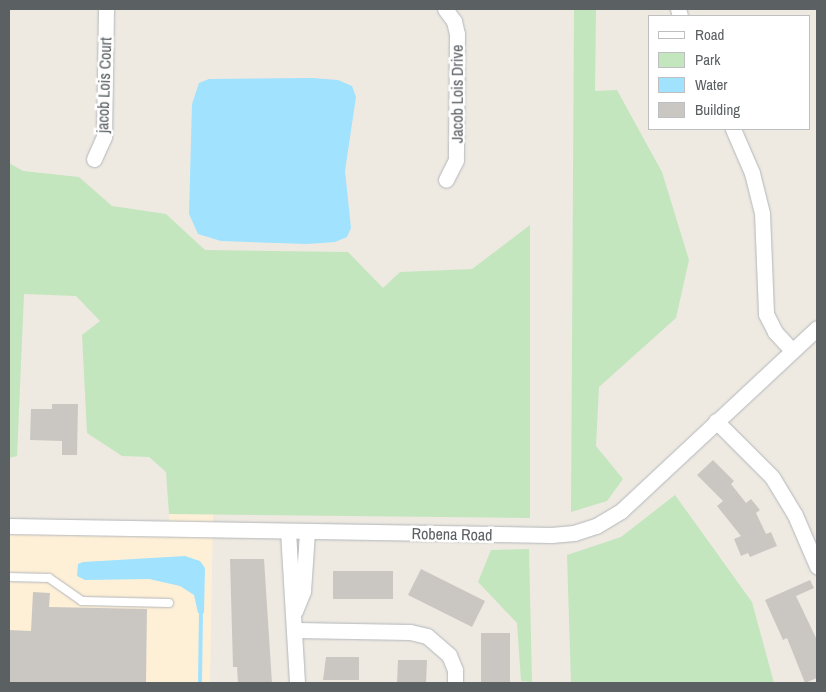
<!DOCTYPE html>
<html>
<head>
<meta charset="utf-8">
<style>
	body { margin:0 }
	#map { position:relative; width:826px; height:692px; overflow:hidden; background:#eeeae2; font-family:"Archivo Narrow",sans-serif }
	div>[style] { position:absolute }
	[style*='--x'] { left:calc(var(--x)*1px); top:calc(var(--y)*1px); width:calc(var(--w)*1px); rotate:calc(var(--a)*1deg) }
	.commercial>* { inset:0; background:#fef0d7 }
	.green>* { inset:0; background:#c3e6be }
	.water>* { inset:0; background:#a1e2ff }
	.stream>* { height:4px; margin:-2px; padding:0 2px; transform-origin:2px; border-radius:2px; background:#a1e2ff }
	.building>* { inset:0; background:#cac7c2 }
	.roads { filter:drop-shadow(0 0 1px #b3b6ba) drop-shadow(0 0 1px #b3b6ba) }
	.service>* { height:8px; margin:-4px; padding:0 4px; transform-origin:4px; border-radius:4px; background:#fff }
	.minor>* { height:15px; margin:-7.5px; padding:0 7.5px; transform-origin:7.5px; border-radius:7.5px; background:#fff }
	span { translate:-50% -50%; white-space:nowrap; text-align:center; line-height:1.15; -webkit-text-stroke:5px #fff; paint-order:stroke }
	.street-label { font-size:16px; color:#5b6063 }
	.frame { position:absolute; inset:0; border:10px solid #5b6063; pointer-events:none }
	.legend { position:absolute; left:648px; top:15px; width:162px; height:115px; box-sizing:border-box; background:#fff; border:1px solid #bdbfc1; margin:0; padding:6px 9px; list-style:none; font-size:15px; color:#5b6063 }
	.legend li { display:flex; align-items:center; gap:10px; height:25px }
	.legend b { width:25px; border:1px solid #bdbfc1 }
</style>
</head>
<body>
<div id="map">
	<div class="commercial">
		<i style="clip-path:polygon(169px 514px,213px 514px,210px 683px,9px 683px,9px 520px,169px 522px)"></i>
	</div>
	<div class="green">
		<i style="clip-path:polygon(574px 9px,596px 9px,595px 91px,617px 90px,662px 172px,689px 260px,676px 318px,599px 387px,596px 446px,623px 479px,607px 501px,571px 512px)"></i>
		<i style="clip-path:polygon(9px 163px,23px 171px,79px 177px,112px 206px,166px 214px,205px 250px,348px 252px,383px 288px,400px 272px,472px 269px,530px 225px,530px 518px,169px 514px,166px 472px,149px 457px,122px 456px,87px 433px,82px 335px,100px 321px,76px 296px,24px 294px,17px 456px,9px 458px)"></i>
		<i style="clip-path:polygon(675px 495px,752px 602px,774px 683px,571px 683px,567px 555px,621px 537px)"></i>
		<i style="clip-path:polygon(529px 549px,532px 682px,521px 681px,517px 623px,478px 582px,491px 550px)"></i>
	</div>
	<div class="water">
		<i style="clip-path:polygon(312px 78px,338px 80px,352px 86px,356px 97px,345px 171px,351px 228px,347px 237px,335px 242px,307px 244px,221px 241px,198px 234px,189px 214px,192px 104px,199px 83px,209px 79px)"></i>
		<i style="clip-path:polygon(185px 556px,200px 561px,205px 568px,204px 613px,198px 613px,194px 595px,180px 586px,149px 579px,85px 580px,77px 576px,78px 564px,83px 562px)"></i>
	</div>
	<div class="stream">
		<i style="--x:200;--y:683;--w:70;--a:-89.2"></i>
	</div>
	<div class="building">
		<i style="clip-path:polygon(52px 404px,78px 404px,77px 455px,62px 455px,62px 441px,30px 440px,31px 409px,52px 409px)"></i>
		<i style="clip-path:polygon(713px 460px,734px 481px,731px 484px,746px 503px,751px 499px,760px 510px,756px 513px,766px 534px,771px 532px,777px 546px,750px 557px,748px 553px,741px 556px,734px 539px,741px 536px,717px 506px,723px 501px,697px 475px)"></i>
		<i style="clip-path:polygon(230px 559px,264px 559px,272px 683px,238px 683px,237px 667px,233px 667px)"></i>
		<i style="clip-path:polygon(421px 569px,485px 601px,472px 627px,408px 595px)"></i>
		<i style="clip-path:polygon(333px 571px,393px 571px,393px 599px,333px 599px)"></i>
		<i style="clip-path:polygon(810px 580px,814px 588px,796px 596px,817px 640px,817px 678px,805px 683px,787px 638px,783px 640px,765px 600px)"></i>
		<i style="clip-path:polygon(33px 592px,50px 593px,49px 607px,147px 609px,146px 683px,9px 683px,9px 630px,31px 631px)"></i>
		<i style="clip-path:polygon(481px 633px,510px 633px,510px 683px,481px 683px)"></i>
		<i style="clip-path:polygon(326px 657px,359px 657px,359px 680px,323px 680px)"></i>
		<i style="clip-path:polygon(398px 660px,427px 660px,426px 683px,397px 683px)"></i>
	</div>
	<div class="roads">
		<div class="service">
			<i style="--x:9;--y:577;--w:40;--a:1.4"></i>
			<i style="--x:49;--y:578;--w:40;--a:34.9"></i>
			<i style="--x:82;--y:601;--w:87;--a:1.3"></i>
		</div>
		<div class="minor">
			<i style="--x:445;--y:9;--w:15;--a:53"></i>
			<i style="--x:454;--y:21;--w:13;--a:77"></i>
			<i style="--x:457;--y:34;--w:126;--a:90.5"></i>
			<i style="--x:456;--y:160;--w:22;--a:117"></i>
			<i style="--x:678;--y:9;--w:7;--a:74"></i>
			<i style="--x:733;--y:129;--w:48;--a:66.6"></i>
			<i style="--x:752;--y:173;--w:41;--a:76"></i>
			<i style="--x:762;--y:213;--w:101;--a:87.7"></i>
			<i style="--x:766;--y:314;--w:20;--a:63"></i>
			<i style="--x:775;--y:332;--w:23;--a:47"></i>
			<i style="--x:94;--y:159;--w:24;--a:-66"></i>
			<i style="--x:104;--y:137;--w:128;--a:-89.1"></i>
			<i style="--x:716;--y:421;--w:79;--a:45"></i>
			<i style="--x:772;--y:477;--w:44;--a:58.8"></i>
			<i style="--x:795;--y:515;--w:56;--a:66.7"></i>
			<i style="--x:9;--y:526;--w:542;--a:0.95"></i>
			<i style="--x:551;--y:535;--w:23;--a:-5"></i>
			<i style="--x:574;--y:533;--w:23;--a:-18"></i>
			<i style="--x:596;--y:526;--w:29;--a:-31"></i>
			<i style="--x:621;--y:511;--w:268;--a:-43"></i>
			<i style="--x:288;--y:531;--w:152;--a:86.6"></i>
			<i style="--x:295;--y:611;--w:22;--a:-68"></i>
			<i style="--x:303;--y:591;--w:59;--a:-86.1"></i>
			<i style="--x:296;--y:630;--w:114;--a:1"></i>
			<i style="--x:410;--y:632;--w:17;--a:13"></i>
			<i style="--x:427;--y:636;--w:29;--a:41"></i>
			<i style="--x:449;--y:655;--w:16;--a:68"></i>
			<i style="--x:455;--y:670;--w:13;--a:90"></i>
		</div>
	</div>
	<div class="street-label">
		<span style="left:104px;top:85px;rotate:-88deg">jacob Lois Court</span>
		<span style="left:457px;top:94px;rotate:-90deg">Jacob Lois Drive</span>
		<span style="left:452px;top:534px;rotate:1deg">Robena Road</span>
	</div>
	<div class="frame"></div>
	<ul class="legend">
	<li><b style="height:6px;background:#fff"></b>Road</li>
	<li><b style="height:14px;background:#c3e6be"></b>Park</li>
	<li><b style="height:14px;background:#a1e2ff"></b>Water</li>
	<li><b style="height:14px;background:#cac7c2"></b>Building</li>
	</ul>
</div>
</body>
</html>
